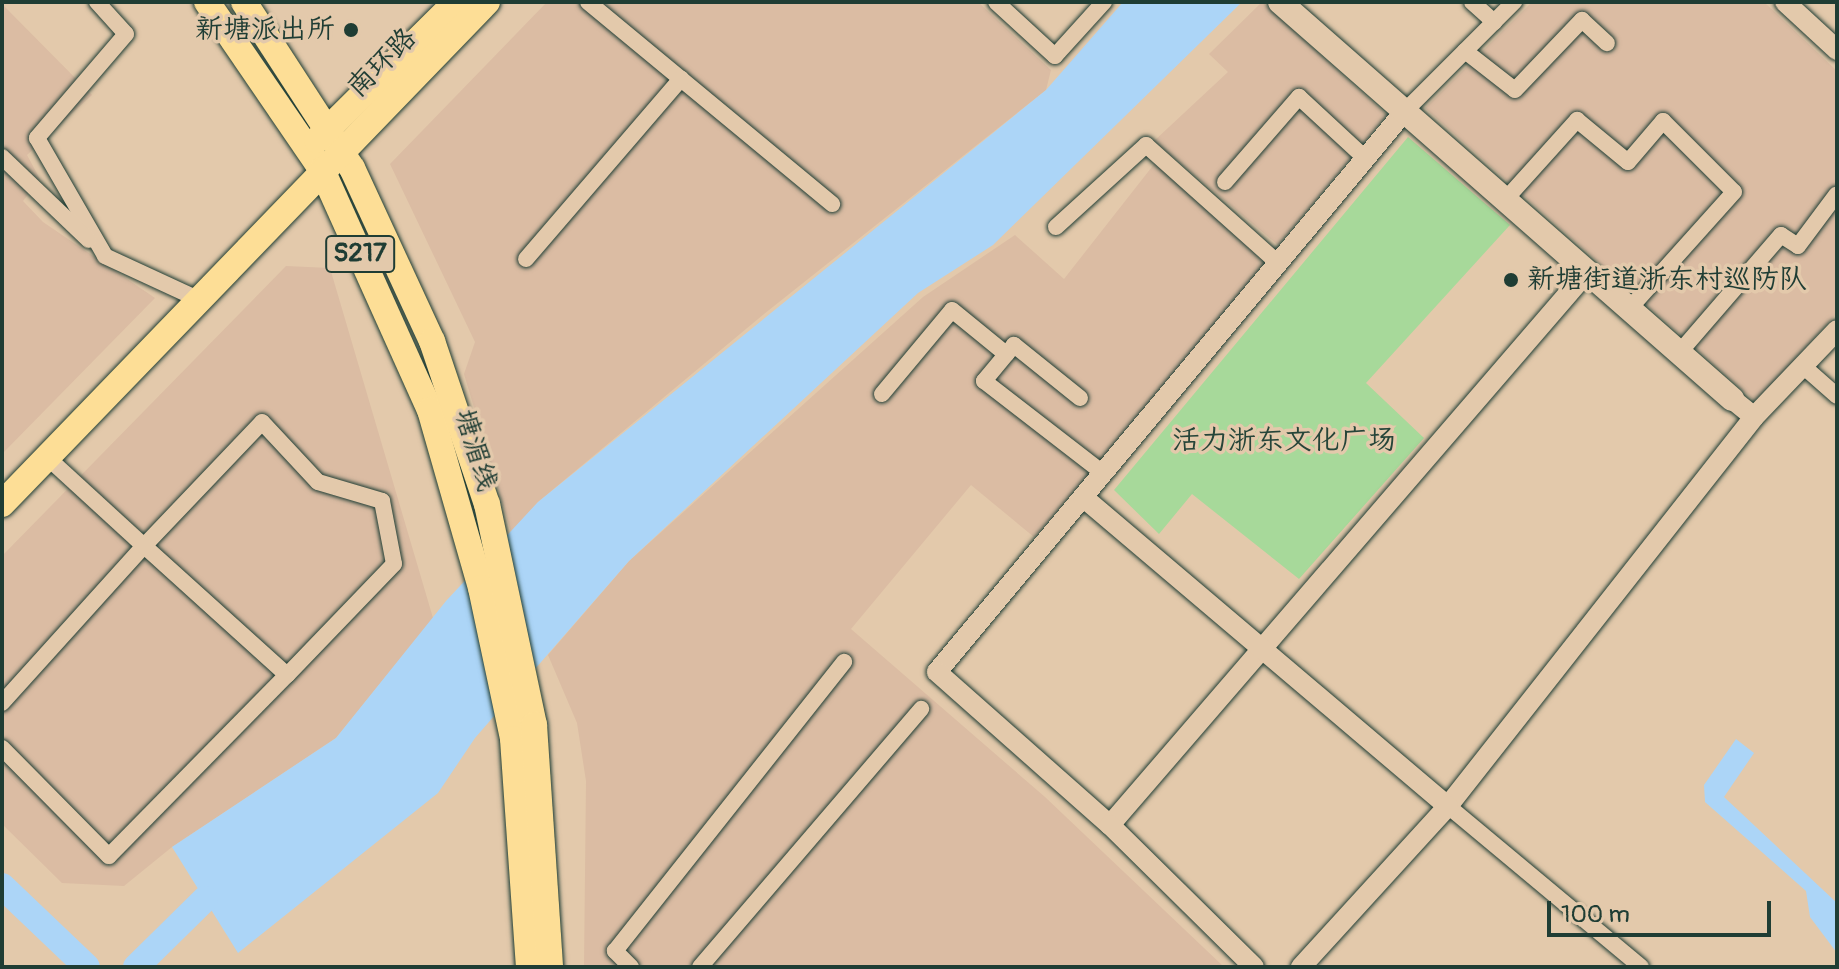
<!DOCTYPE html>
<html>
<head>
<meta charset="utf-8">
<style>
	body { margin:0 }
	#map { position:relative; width:1839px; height:969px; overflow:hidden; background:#e3c9ab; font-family:Pangolin,"LXGW WenKai TC",sans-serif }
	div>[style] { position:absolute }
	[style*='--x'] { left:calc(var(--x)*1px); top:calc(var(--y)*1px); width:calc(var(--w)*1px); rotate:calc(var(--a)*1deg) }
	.built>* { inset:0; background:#dbbca3 }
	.green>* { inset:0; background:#a7d99a }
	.water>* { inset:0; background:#acd5f7 }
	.river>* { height:26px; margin:-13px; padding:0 13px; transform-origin:13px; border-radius:13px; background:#acd5f7 }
	.roads { filter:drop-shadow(0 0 2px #1f3d34) drop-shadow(0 0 2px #1f3d34) }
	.minor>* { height:16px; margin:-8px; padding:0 8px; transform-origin:8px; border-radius:8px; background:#e3c9ab }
	.tertiary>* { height:20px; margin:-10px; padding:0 10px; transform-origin:10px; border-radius:10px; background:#e3c9ab }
	.secondary>* { height:24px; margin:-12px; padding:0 12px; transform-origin:12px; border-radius:12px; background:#e3c9ab }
	.primary>* { height:26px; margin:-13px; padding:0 13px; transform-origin:13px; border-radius:13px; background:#fdde96 }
	.dots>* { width:22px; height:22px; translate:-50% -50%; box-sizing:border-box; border:4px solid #e3c9ab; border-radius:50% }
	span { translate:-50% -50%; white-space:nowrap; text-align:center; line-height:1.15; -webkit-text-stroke:7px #e3c9ab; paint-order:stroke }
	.shield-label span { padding:2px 6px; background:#e3c9ab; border:2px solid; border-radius:6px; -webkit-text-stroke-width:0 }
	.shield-label { font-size:26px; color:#1f3d34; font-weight:700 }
	.poi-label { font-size:28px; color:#1f3d34 }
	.right { translate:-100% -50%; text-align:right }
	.left { translate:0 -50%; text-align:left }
	.street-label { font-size:28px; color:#1f3d34 }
	.park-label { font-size:28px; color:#264539 }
	.frame { position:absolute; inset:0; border:4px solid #1f3d34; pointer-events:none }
	.scale { position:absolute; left:1547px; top:901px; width:224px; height:36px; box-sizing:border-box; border:4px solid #1f3d34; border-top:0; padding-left:10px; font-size:24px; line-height:28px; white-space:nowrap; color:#1f3d34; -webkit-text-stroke:6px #e3c9ab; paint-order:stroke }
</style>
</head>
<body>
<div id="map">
	<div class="built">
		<i style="clip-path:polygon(547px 2px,978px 2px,1051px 70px,1046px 90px,764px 314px,538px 502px,511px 532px,464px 374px,475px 342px,390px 164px)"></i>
		<i style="clip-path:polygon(1262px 2px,1387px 115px,1278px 245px,1154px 141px,1228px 72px,1209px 54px)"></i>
		<i style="clip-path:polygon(1532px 2px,1764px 2px,1837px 71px,1837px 313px,1756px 402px,1425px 108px)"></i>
		<i style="clip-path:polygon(2px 4px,92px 95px,27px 155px,40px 179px,23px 201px,43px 222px,155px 298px,2px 454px)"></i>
		<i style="clip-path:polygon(1155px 163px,1265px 263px,1173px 379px,1034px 537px,971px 485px,851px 629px,1045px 797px,1224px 967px,584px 967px,586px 781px,577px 723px,548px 655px,629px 561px,923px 297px,1015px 235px,1064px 279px)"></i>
		<i style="clip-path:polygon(286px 266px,330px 268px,433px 618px,336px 738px,172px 847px,124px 886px,62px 883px,2px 824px,2px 556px)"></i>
	</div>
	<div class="green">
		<i style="clip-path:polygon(1408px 137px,1510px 225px,1366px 383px,1424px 438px,1299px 579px,1192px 494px,1159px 534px,1114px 490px)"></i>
	</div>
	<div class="water">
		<i style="clip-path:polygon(1123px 2px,1242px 2px,993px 245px,918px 293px,629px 561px,475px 738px,438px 793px,238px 953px,172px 847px,336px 738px,446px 601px,538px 502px,1046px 90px)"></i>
		<i style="clip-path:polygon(1736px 739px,1754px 753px,1724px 797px,1837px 903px,1837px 953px,1810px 917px,1806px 891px,1705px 802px,1704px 785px)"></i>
	</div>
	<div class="river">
		<i style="--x:2;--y:886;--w:117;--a:43.6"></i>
		<i style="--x:136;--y:967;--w:97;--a:-44.6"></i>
	</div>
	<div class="roads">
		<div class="minor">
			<i style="--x:97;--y:2;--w:43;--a:47.8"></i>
			<i style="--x:126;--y:34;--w:137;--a:130.6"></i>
			<i style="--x:37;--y:138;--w:136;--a:60"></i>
			<i style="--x:105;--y:256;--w:102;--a:24.8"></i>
			<i style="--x:588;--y:2;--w:317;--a:39.6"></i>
			<i style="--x:996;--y:2;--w:80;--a:42.5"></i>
			<i style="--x:1055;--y:56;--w:73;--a:-47.8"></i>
			<i style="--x:1472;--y:2;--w:30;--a:42"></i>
			<i style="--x:1465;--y:51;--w:63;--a:38"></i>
			<i style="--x:1515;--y:90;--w:97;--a:-46.3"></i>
			<i style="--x:1582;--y:20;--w:34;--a:43"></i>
			<i style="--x:1404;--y:112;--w:156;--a:-45"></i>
			<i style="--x:2;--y:157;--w:120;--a:43.7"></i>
			<i style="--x:1225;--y:182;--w:113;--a:-49"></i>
			<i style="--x:1299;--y:97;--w:90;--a:42.7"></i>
			<i style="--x:1505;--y:200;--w:108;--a:-48"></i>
			<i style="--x:1577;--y:120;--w:66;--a:39.5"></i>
			<i style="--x:1628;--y:162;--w:54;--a:-49.5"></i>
			<i style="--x:1663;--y:121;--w:100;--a:45"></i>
			<i style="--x:1734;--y:192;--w:157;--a:131.9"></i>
			<i style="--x:1056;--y:227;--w:122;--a:-42.3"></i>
			<i style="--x:1146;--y:145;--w:177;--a:41.8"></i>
			<i style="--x:526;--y:259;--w:238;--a:-49.3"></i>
			<i style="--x:1679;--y:353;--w:156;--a:-49.2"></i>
			<i style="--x:1781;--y:235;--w:20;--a:33"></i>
			<i style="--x:1798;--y:246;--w:64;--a:-53.3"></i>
			<i style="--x:1803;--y:366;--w:45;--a:41.4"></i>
			<i style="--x:882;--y:394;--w:109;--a:-50.2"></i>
			<i style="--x:952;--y:310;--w:70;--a:39.2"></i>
			<i style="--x:1080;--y:398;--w:85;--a:-141.2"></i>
			<i style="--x:1014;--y:345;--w:47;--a:129.8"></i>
			<i style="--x:984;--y:381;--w:150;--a:37.7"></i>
			<i style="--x:2;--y:703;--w:212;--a:-47.9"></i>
			<i style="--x:144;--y:546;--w:171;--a:-46.4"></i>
			<i style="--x:262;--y:422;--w:82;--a:47"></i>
			<i style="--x:318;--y:482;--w:67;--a:16.5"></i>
			<i style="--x:382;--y:501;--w:64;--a:79.2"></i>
			<i style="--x:394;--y:564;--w:154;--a:133.9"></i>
			<i style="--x:287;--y:675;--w:193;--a:-137.9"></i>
			<i style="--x:144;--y:546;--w:132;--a:-137.5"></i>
			<i style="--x:2;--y:748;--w:152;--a:45.3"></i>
			<i style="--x:109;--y:856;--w:254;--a:-45.5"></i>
			<i style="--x:1448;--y:806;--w:251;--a:39.8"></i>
			<i style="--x:631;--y:967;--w:23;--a:-135"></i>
			<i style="--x:615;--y:951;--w:369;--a:-51.6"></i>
			<i style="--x:700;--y:967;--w:340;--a:-49.4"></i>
		</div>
		<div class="tertiary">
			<i style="--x:1785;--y:2;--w:71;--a:42.7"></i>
			<i style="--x:1404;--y:112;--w:729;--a:129.83"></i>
			<i style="--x:937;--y:672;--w:231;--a:41.5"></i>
			<i style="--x:1110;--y:825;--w:730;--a:-49.22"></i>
			<i style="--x:1732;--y:399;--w:28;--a:39"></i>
			<i style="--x:1754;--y:417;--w:120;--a:-46.3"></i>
			<i style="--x:1083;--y:497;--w:478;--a:40.3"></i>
			<i style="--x:1448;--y:806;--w:495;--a:-51.8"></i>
			<i style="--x:1110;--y:825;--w:202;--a:44.6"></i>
			<i style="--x:1301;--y:967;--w:218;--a:-47.6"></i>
		</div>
		<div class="secondary">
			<i style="--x:1280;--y:2;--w:602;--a:41.29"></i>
		</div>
		<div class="primary">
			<i style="--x:207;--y:2;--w:204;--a:55.6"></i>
			<i style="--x:322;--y:170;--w:263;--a:65.8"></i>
			<i style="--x:430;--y:410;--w:185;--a:74"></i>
			<i style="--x:481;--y:588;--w:154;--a:78"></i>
			<i style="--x:513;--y:739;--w:229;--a:86"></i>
			<i style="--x:244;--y:2;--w:198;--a:57"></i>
			<i style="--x:352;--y:168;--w:191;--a:65.2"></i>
			<i style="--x:432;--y:341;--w:172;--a:71.4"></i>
			<i style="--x:487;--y:504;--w:226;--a:78"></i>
			<i style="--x:534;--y:725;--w:243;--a:86.2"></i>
			<i style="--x:317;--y:140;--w:196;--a:-44.8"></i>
			<i style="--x:2;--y:504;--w:698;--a:-45.99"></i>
		</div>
	</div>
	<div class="dots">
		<i style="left:351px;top:30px;background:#1f3d34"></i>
		<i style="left:1511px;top:280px;background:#1f3d34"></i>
	</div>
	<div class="shield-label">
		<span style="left:360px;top:254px">S217</span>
	</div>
	<div class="poi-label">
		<span class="right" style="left:335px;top:30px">新塘派出所</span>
		<span class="left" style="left:1527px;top:280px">新塘街道浙东村巡防队</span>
	</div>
	<div class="street-label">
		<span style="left:382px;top:63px;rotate:-45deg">南环路</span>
		<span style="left:475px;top:450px;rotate:73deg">塘湄线</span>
	</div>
	<div class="park-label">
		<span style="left:1284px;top:441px">活力浙东文化广场</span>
	</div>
	<div class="frame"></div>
	<div class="scale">100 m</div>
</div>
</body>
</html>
